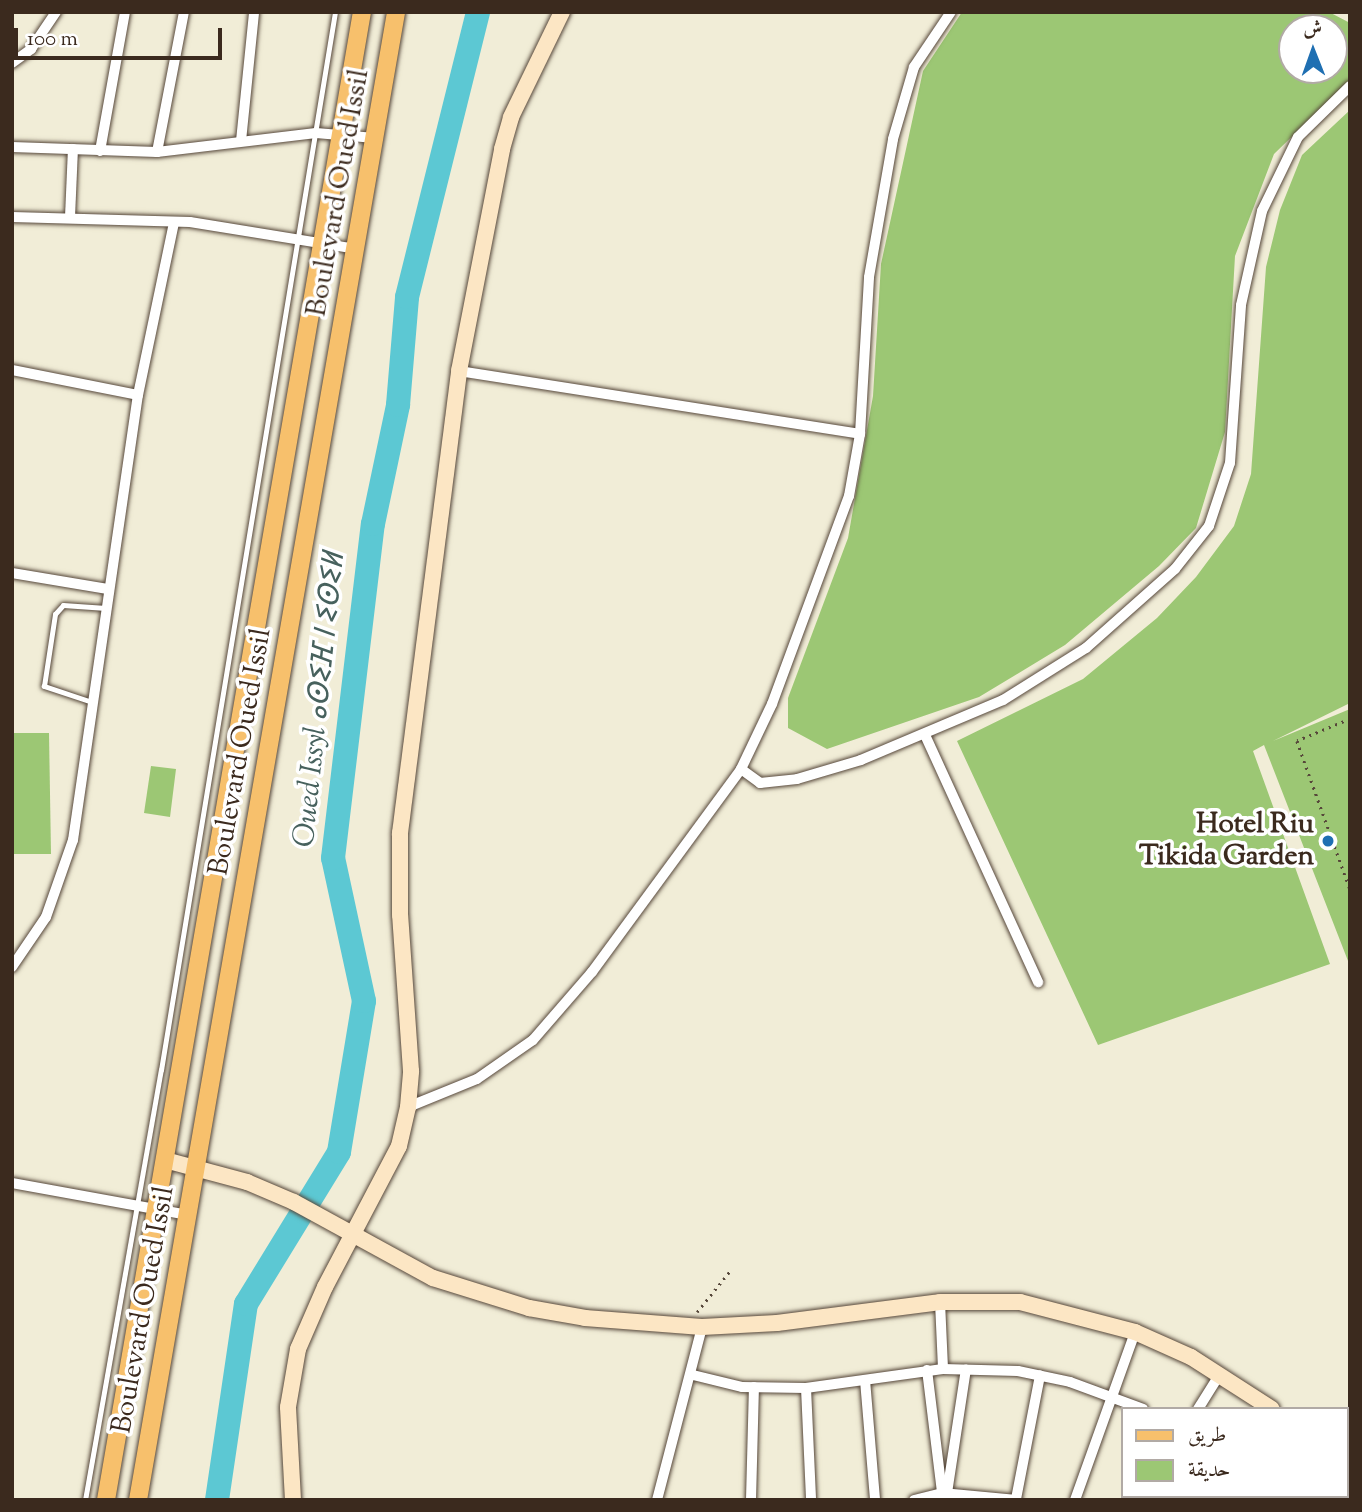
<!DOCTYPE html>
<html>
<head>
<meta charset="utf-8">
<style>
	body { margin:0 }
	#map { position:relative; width:1362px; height:1512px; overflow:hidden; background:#f1edd7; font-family:"Sorts Mill Goudy",Amiri,"Noto Sans Tifinagh",serif }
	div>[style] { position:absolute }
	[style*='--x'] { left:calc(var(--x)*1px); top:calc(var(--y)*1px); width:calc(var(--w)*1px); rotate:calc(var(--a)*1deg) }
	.green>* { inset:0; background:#9cc774 }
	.river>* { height:24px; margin:-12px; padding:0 12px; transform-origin:12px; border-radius:12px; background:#5cc8d3 }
	.path>* { height:2.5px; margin-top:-1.25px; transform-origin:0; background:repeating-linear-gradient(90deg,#56473a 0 2px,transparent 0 7px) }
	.roads { filter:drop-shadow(0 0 2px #56473a) drop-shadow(0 0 2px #56473a) }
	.lane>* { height:5px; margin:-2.5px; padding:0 2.5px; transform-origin:2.5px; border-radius:2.5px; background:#fff }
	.street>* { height:10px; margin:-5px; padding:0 5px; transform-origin:5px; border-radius:5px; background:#fff }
	.secondary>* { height:16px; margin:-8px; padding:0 8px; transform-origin:8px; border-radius:8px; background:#fce6c4 }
	.primary>* { height:18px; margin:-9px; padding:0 9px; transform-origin:9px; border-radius:9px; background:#f7c06c }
	.dots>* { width:19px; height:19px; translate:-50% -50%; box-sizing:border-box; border:4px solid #fff; border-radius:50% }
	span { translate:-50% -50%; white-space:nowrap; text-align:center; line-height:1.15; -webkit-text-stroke:7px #fff; paint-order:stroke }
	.street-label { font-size:28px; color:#3b2a1e }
	.poi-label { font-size:28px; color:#3b2a1e; font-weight:700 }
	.right { translate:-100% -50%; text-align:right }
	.water-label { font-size:30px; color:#47615d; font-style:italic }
	.frame { position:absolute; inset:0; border:14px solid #3b2a1e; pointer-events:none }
	.legend { position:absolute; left:1121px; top:1407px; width:228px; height:91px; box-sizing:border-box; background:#fff; border:2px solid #b1aaa5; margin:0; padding:9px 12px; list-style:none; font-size:21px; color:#3b2a1e }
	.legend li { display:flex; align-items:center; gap:14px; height:35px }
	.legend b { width:35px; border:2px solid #b1aaa5 }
	.north { position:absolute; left:1278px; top:14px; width:70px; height:70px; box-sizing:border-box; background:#fff; border:2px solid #b1aaa5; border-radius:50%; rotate:359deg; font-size:19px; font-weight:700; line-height:28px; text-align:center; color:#3b2a1e }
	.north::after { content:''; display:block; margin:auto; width:24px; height:32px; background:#1f6fb2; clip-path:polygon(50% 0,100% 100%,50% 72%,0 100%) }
	.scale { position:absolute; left:14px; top:28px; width:208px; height:32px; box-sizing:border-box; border:4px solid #3b2a1e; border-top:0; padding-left:9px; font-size:21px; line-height:24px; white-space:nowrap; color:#3b2a1e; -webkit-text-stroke:5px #fff; paint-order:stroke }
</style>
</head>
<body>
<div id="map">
	<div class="green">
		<i style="clip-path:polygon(evenodd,962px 12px,1329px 12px,1350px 23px,1350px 80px,1274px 154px,1235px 256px,1225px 432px,1196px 528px,1159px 566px,1065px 645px,979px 697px,827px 749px,788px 728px,788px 698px,848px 538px,873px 396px,881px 264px,923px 71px,962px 12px,1292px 28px,1334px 28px,1334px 70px,1292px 70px,1292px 28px)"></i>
		<i style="clip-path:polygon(1350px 110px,1350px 703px,1273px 741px,1350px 709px,1350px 966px,1264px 745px,1253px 751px,1330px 964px,1098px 1045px,957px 741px,1083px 679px,1157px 618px,1196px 577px,1234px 526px,1251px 474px,1266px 267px,1280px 210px,1302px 155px)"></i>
		<i style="clip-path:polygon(12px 733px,49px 733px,51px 854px,12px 854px)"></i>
		<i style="clip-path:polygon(151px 766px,176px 769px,170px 817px,144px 813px)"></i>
	</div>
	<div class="river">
		<i style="--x:217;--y:1500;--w:198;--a:-81.6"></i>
		<i style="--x:246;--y:1304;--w:178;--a:-58.5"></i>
		<i style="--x:339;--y:1152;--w:153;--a:-80.6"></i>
		<i style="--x:364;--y:1001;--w:146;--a:-102.2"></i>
		<i style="--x:333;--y:858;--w:336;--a:-83.2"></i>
		<i style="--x:373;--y:524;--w:122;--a:-78.1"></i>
		<i style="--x:398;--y:405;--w:108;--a:-85.2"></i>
		<i style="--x:407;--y:297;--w:294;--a:-76"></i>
	</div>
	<div class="path">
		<i style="--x:1350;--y:719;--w:57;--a:157.5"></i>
		<i style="--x:1297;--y:741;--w:157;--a:70.3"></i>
		<i style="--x:697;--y:1312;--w:53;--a:-51.2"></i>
	</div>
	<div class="roads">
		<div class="lane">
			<i style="--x:92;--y:702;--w:51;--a:-161.6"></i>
			<i style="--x:44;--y:686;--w:73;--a:-81.3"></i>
			<i style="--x:55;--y:614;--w:12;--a:-48"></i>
			<i style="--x:63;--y:605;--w:43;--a:4"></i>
			<i style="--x:85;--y:1500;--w:437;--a:-80"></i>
			<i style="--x:161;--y:1070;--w:1072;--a:-80.66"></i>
		</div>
		<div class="street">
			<i style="--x:12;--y:63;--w:24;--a:-36"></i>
			<i style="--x:31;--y:49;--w:45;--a:-56"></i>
			<i style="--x:241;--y:141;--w:130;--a:-84.2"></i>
			<i style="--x:12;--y:147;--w:145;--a:2"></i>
			<i style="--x:157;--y:152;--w:160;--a:-6.8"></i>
			<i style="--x:316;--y:133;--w:59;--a:4.8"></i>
			<i style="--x:100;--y:151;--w:141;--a:-79.8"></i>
			<i style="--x:157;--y:152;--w:143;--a:-79.1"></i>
			<i style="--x:12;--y:217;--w:178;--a:1.6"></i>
			<i style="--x:190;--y:222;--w:168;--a:9.2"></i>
			<i style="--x:70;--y:217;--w:68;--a:-87.5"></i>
			<i style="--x:12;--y:370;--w:128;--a:11.2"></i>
			<i style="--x:459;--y:371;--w:406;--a:8.9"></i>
			<i style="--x:12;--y:573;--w:97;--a:9.5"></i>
			<i style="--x:925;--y:735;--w:272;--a:65.4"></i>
			<i style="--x:741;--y:769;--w:24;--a:36"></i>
			<i style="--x:760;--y:783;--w:37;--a:-6"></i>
			<i style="--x:797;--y:779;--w:67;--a:-16.5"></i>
			<i style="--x:861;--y:760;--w:154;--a:-22.9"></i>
			<i style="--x:1003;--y:700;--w:98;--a:-32.1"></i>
			<i style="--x:1086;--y:648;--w:119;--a:-41.6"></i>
			<i style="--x:1175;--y:569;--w:55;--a:-51.7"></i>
			<i style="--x:1209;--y:526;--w:66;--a:-71.6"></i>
			<i style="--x:1230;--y:463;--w:158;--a:-86"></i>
			<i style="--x:1241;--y:305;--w:96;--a:-77.4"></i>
			<i style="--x:1262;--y:211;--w:82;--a:-64.1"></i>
			<i style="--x:1298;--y:137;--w:73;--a:-44.4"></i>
			<i style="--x:12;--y:967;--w:60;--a:-55.8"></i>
			<i style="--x:46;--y:917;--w:82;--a:-70.7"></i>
			<i style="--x:73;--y:840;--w:450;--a:-81.7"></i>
			<i style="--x:138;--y:395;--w:176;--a:-78.2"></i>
			<i style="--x:408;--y:1107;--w:74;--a:-22.1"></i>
			<i style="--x:477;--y:1079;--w:68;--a:-34.9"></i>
			<i style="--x:533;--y:1040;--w:90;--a:-49.1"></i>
			<i style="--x:592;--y:972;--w:252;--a:-53.7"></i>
			<i style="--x:741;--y:769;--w:72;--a:-64.5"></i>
			<i style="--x:772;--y:704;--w:222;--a:-69.7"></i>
			<i style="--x:849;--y:496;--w:63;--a:-79.9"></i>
			<i style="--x:860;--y:434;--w:157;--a:-86.7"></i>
			<i style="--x:869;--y:277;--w:140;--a:-80.1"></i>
			<i style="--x:893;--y:139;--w:75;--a:-73.7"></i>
			<i style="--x:914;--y:67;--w:66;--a:-56.1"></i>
			<i style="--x:12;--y:1183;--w:179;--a:10.3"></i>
			<i style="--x:940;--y:1302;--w:67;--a:87.4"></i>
			<i style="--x:927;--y:1370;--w:124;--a:83"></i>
			<i style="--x:693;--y:1375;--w:50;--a:13.8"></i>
			<i style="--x:742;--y:1387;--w:64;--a:0.9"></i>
			<i style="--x:806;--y:1388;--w:138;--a:-7.9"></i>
			<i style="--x:943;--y:1369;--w:75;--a:1.5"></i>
			<i style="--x:1018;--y:1371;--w:53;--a:11.9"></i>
			<i style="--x:1070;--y:1382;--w:78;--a:20.3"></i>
			<i style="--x:865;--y:1380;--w:120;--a:85.2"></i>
			<i style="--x:806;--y:1388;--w:112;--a:87.4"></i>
			<i style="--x:1198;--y:1409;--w:40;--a:-58"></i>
			<i style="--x:947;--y:1493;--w:125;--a:-81.3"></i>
			<i style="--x:1277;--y:1496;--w:6;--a:39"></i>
			<i style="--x:1016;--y:1499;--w:126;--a:-79"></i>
			<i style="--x:657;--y:1500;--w:179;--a:-75.4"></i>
			<i style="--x:751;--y:1500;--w:113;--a:-88.5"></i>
			<i style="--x:914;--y:1500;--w:29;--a:-14"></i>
			<i style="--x:942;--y:1493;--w:75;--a:5.3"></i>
			<i style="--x:1075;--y:1500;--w:178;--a:-70.3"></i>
			<i style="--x:1142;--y:1500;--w:4;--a:-63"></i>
			<i style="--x:1206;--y:1500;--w:5;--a:-53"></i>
		</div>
		<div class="secondary">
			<i style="--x:165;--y:1160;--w:85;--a:15"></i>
			<i style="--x:247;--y:1182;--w:51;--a:23.1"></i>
			<i style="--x:294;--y:1202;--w:158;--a:28.7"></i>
			<i style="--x:433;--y:1278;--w:101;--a:17.4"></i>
			<i style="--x:529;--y:1308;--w:57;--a:10.1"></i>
			<i style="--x:585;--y:1318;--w:117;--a:4.4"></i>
			<i style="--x:702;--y:1327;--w:75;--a:-3.1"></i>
			<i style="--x:777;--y:1323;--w:164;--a:-7.3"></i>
			<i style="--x:940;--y:1302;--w:80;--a:0"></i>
			<i style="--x:1020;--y:1302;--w:119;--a:14.6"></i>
			<i style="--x:1135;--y:1332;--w:61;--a:24.1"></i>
			<i style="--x:1191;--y:1357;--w:96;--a:32.7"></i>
			<i style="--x:1346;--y:1461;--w:5;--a:37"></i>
			<i style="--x:293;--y:1500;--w:93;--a:-93.1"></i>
			<i style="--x:288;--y:1407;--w:59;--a:-80.2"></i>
			<i style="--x:298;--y:1349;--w:68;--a:-66.5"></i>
			<i style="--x:325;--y:1287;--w:159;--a:-62.3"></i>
			<i style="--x:399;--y:1146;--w:40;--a:-77"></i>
			<i style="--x:408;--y:1107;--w:36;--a:-85"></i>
			<i style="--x:411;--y:1071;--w:156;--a:-94"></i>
			<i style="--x:400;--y:915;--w:82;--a:-90"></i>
			<i style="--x:400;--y:833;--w:466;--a:-82.7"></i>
			<i style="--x:459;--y:371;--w:226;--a:-79"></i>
			<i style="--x:502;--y:149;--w:33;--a:-74"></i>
			<i style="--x:511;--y:117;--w:117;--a:-64.1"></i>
		</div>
		<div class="primary">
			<i style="--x:106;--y:1500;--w:1510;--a:-80.24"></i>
			<i style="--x:138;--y:1500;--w:1510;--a:-80.16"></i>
		</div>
	</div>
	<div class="dots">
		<i style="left:1328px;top:841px;background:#1f6fb2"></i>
	</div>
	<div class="street-label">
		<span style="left:339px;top:193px;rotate:-80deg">Boulevard Oued Issil</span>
		<span style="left:241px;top:752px;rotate:-80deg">Boulevard Oued Issil</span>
		<span style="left:144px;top:1310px;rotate:-80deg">Boulevard Oued Issil</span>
	</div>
	<div class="poi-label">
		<span class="right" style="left:1314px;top:841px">Hotel Riu<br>Tikida Garden</span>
	</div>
	<div class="water-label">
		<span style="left:321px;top:700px;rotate:-84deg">Oued Issyl ⴰⵙⵉⴼ ⵏ ⵉⵙⵉⵍ</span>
	</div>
	<div class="frame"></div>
	<ul class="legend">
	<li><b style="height:9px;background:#f7c06c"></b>طريق</li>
	<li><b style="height:19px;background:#9cc774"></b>حديقة</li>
	</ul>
	<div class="north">ش</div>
	<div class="scale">100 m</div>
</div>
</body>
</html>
